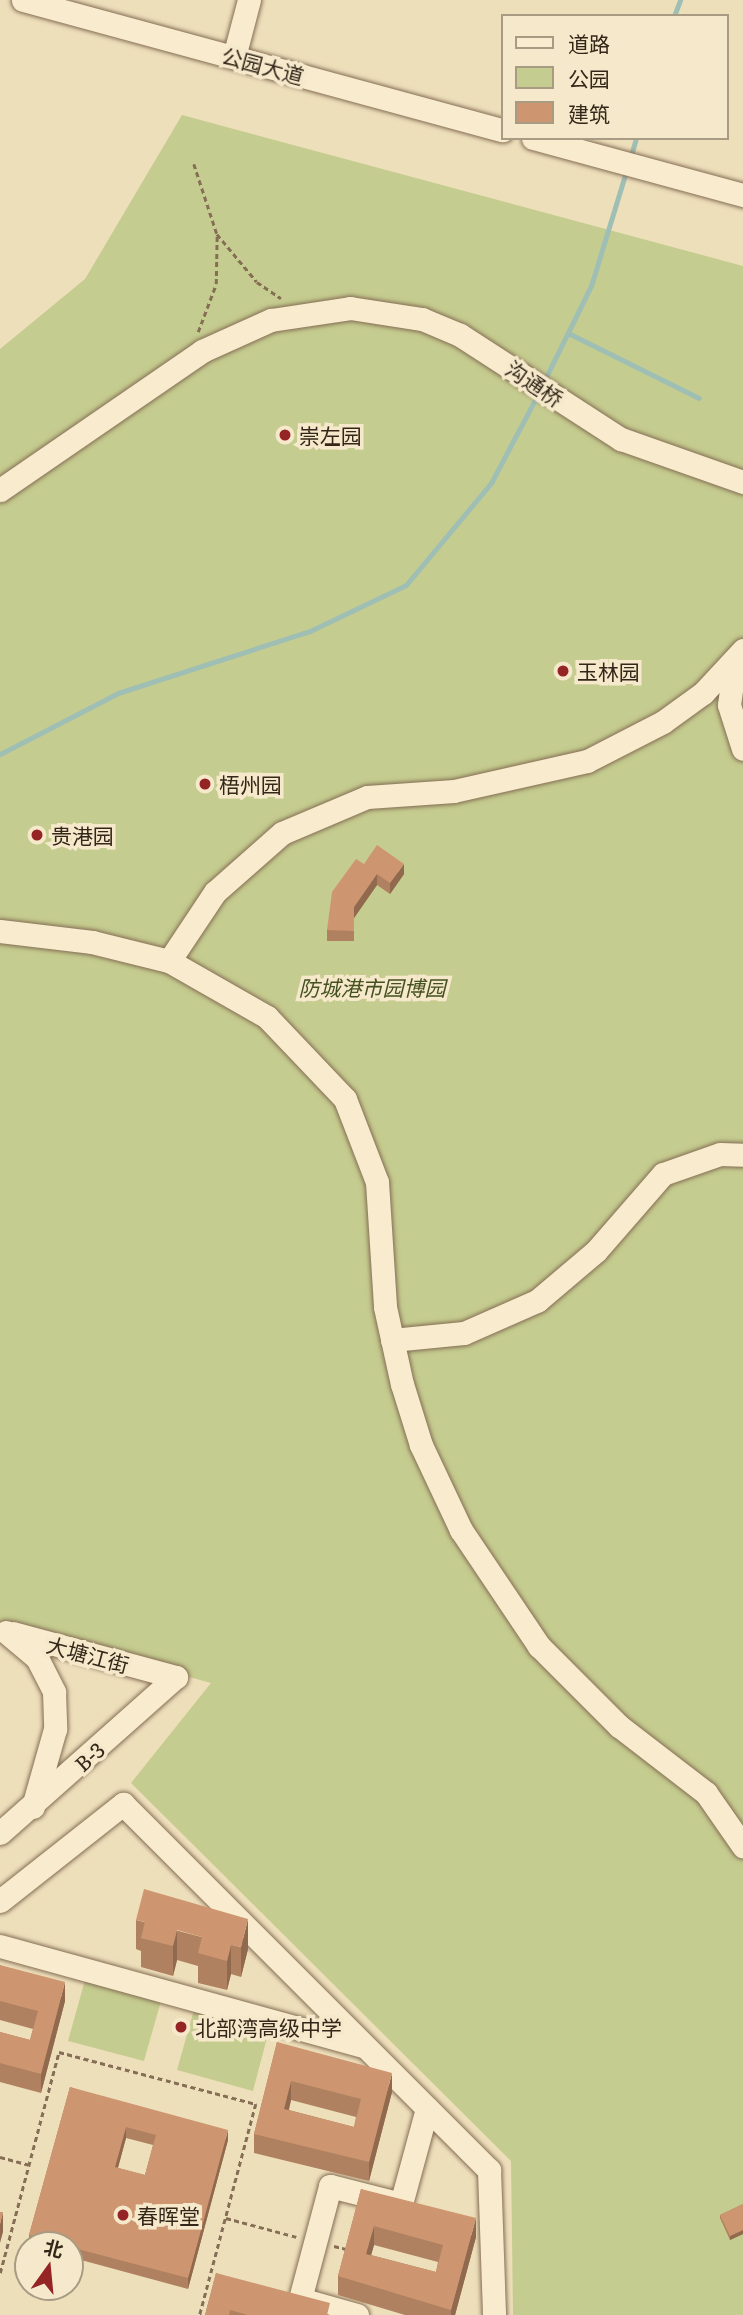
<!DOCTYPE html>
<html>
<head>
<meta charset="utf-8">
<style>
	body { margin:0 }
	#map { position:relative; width:743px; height:2315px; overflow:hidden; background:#eedfbb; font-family:Literata,"Noto Sans SC",serif }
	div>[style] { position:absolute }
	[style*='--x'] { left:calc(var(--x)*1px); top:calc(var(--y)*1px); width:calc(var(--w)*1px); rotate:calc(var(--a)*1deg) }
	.green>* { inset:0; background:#c5cc8f }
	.stream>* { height:5px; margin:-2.5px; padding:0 2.5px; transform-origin:2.5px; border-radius:2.5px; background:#9fbfb5 }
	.path>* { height:2.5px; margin-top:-1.25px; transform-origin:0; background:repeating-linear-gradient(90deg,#856e55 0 5px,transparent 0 8.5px) }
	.roads { filter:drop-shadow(0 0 2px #856e55) drop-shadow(0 0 2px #856e55) }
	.minor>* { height:23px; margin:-11.5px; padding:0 11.5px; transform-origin:11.5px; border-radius:11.5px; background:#f9ecce }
	.wall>* { inset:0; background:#b08160 }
	.shaded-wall>* { inset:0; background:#90694e }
	.building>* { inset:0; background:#cd9670 }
	.dots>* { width:19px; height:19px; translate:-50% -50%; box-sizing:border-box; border:4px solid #f6e9cb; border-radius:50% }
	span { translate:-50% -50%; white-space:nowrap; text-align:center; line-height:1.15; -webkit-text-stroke:7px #f6e9cb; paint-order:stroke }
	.street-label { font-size:21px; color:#34271a }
	.poi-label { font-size:21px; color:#34271a }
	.left { translate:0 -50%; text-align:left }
	.park-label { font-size:21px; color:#455120; font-style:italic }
	.legend { position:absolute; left:501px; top:14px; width:228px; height:126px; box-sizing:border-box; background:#f6e9cb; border:2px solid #a89b84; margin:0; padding:9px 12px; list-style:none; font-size:21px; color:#34271a }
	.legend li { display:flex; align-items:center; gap:14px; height:35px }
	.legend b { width:35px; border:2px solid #a89b84 }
	.north { position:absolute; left:14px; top:2231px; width:70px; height:70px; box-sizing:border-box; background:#f6e9cb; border:2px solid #a89b84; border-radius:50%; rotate:15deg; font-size:19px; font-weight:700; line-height:28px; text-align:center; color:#34271a }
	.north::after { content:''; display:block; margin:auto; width:24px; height:32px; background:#952425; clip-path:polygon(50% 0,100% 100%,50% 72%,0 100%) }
</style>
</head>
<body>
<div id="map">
	<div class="green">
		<i style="clip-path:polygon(182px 115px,743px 266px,743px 2315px,513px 2315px,511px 2161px,131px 1783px,211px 1683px,0 1625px,0 349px,85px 279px)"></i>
		<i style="clip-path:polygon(85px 1980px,161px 2001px,144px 2061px,68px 2041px)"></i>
		<i style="clip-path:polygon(194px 2010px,269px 2030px,253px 2091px,177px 2070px)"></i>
	</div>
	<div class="stream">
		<i style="--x:674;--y:16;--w:17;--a:-69"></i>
		<i style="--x:630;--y:159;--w:22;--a:-74"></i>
		<i style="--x:568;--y:333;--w:146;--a:26.4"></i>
		<i style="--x:543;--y:383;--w:108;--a:-63.7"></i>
		<i style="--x:591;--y:286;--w:123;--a:-73"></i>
		<i style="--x:0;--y:754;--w:133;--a:-27.3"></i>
		<i style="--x:118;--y:693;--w:202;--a:-17.9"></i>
		<i style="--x:310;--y:631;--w:106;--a:-25.6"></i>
		<i style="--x:406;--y:585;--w:133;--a:-50.2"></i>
		<i style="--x:491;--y:483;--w:103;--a:-62.2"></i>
	</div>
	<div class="path">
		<i style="--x:194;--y:164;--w:74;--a:71.8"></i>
		<i style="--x:217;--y:234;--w:62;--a:50.2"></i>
		<i style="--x:257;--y:282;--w:29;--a:34"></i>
		<i style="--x:198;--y:332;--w:51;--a:-69.4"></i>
		<i style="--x:216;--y:284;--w:50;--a:-88.9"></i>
		<i style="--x:0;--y:2157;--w:30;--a:15"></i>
		<i style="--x:226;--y:2218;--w:73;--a:15"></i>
		<i style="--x:334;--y:2246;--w:12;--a:14"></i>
		<i style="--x:0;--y:2273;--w:229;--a:-75.1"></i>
		<i style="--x:59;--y:2052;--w:204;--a:14.8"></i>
		<i style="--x:256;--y:2104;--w:218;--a:104.9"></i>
	</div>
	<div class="roads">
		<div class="minor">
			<i style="--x:23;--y:0;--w:497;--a:15.2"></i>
			<i style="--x:234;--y:57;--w:59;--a:-75.3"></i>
			<i style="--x:533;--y:138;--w:218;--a:15.2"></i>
			<i style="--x:0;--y:490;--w:245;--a:-34.5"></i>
			<i style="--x:202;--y:351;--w:76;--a:-24.2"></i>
			<i style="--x:271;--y:320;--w:80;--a:-8.6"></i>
			<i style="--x:350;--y:308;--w:73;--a:8.7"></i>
			<i style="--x:422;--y:319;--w:41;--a:22.8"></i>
			<i style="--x:460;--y:335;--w:192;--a:32.9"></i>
			<i style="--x:621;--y:439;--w:129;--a:19.4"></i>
			<i style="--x:743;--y:650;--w:59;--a:132.9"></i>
			<i style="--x:703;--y:693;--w:49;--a:144.1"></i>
			<i style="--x:663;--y:722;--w:85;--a:152.8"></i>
			<i style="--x:587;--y:761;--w:136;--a:167.3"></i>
			<i style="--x:454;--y:791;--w:87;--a:176.1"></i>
			<i style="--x:367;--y:797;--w:92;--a:157"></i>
			<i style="--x:282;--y:833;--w:89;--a:138.6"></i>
			<i style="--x:215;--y:892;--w:83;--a:123.7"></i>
			<i style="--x:169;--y:961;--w:113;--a:29.7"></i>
			<i style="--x:267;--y:1017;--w:113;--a:46.4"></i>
			<i style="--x:345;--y:1099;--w:89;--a:68.9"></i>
			<i style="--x:377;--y:1182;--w:125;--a:86.3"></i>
			<i style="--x:385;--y:1307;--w:79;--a:77.6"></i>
			<i style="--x:402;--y:1384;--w:64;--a:72.7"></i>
			<i style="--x:421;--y:1445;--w:94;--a:64.8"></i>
			<i style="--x:461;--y:1530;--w:140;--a:56.1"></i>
			<i style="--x:539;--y:1646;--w:113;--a:45"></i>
			<i style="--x:619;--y:1726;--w:110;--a:37.6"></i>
			<i style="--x:706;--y:1793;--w:65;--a:55.1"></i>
			<i style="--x:735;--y:661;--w:44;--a:97.8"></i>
			<i style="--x:729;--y:705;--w:46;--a:72.3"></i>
			<i style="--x:0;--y:931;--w:93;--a:6.8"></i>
			<i style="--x:92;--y:942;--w:79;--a:13.9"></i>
			<i style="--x:392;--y:1340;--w:72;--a:-5.6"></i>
			<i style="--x:464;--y:1333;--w:80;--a:-23.7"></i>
			<i style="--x:537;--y:1301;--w:77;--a:-40.3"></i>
			<i style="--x:596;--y:1251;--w:102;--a:-49"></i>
			<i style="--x:663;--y:1174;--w:60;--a:-19.3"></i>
			<i style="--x:720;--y:1154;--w:23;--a:2"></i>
			<i style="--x:6;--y:1632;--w:40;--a:40"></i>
			<i style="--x:37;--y:1658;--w:38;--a:63"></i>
			<i style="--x:54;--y:1692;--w:37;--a:88"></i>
			<i style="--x:55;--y:1729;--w:81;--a:105.8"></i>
			<i style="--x:13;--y:1633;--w:169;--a:15.1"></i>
			<i style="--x:0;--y:1833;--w:235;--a:-41.6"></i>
			<i style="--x:0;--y:1901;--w:157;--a:-38.3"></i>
			<i style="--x:123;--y:1804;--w:518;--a:45"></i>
			<i style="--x:489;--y:2170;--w:145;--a:88"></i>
			<i style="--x:0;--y:1946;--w:377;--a:15.4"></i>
			<i style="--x:357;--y:2315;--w:59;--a:-164.3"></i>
			<i style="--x:300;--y:2299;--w:117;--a:-75.1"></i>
			<i style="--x:330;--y:2186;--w:73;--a:14.2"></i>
			<i style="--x:401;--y:2204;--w:99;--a:-74.8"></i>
		</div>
	</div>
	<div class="wall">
		<i style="clip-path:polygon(364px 864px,404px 874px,390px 894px,377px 885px,354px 918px,354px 941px,327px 941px,327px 930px)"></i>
		<i style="clip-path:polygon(136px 1920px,248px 1949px,241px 1977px,231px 1974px,227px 1990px,198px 1983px,198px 1966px,177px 1960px,173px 1976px,141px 1967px,141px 1951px,136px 1949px)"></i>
		<i style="clip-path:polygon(0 1965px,65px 2001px,41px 2093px,0 2082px,0 2032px,30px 2040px,33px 2029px,0 2020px)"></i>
		<i style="clip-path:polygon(evenodd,277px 2042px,392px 2092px,369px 2181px,254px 2153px,254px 2134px,277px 2042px,291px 2100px,356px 2117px,354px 2127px,289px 2110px,291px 2100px)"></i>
		<i style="clip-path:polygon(evenodd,70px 2087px,228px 2140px,188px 2289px,70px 2257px,70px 2245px,29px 2245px,29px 2235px,70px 2087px,126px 2138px,153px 2145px,145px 2175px,118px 2168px,126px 2138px)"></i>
		<i style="clip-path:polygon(evenodd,361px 2189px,476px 2237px,455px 2315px,405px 2315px,338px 2295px,338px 2276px,361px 2189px,374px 2245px,438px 2262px,436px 2272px,371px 2255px,374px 2245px)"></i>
		<i style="clip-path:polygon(743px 2204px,743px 2234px,730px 2240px,720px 2218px,720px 2215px)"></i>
		<i style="clip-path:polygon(216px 2273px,330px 2315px,205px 2315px)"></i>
	</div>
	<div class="shaded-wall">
		<i style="clip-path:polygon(404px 864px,404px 874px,390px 894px,390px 883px)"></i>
		<i style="clip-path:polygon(377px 874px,377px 885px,354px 918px,354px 941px,354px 907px)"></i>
		<i style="clip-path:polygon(248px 1919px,248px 1949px,241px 1977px,241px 1947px)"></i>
		<i style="clip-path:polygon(177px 1930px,177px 1960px,173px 1976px,173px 1946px)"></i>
		<i style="clip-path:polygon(231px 1945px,231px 1974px,227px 1990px,227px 1961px)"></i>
		<i style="clip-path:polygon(65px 1982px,65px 2001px,41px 2093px,41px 2074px)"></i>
		<i style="clip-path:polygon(392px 2073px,392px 2092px,369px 2181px,369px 2162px)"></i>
		<i style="clip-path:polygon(291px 2081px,291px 2100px,284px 2128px,284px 2109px)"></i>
		<i style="clip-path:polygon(126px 2127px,126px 2138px,115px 2178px,115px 2167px)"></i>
		<i style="clip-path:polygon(228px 2130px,228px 2140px,188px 2289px,188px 2278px)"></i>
		<i style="clip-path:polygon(3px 2212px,3px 2232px,0 2243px,0 2224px)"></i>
		<i style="clip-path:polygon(476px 2218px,476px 2237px,455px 2315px,451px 2315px,451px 2310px)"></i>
		<i style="clip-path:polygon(374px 2226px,374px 2245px,366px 2273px,366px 2254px)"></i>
		<i style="clip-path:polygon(743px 2230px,743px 2234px,730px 2240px,730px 2236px)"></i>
	</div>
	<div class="building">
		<i style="clip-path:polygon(377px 845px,404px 864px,390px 883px,377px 874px,354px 907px,354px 931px,327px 930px,332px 892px,356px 859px,364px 864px)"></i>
		<i style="clip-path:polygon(144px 1889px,248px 1919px,241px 1947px,231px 1945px,227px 1961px,198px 1953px,202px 1937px,177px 1930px,173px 1946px,141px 1938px,145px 1922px,136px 1920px)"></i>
		<i style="clip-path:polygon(0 1965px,65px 1982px,41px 2074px,0 2063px,0 2032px,30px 2040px,38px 2011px,0 2001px)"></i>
		<i style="clip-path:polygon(evenodd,277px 2042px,392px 2073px,369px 2162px,254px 2134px,277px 2042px,291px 2081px,361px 2099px,354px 2127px,284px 2109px,291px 2081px)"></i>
		<i style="clip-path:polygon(evenodd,70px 2087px,228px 2130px,188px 2278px,70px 2247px,70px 2245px,64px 2245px,29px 2235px,70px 2087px,126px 2127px,156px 2135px,145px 2175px,115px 2167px,126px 2127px)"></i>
		<i style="clip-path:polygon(evenodd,361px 2189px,476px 2218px,451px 2310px,338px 2276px,361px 2189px,374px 2226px,443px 2245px,436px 2272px,366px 2254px,374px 2226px)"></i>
		<i style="clip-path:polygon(743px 2204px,743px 2230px,730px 2236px,720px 2215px)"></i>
		<i style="clip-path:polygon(0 2212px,3px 2212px,0 2224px)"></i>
		<i style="clip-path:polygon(216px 2273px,330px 2303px,327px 2315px,248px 2315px,230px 2310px,229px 2315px,205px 2315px)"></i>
	</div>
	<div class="dots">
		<i style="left:285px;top:435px;background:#952425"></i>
		<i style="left:563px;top:671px;background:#952425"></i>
		<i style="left:205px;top:784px;background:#952425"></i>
		<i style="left:37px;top:835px;background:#952425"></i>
		<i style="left:181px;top:2027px;background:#952425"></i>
		<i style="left:123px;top:2215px;background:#952425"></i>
	</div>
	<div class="street-label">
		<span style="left:263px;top:65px;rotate:15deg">公园大道</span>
		<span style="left:535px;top:383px;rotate:34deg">沟通桥</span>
		<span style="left:88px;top:1654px;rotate:15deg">大塘江街</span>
		<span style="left:89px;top:1756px;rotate:-42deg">B-3</span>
	</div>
	<div class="poi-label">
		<span class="left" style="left:299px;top:435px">崇左园</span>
		<span class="left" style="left:577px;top:671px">玉林园</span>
		<span class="left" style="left:219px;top:784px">梧州园</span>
		<span class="left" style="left:51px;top:835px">贵港园</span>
		<span class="left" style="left:195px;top:2027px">北部湾高级中学</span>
		<span class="left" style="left:137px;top:2215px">春晖堂</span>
	</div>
	<div class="park-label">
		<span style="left:372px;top:987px">防城港市园博园</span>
	</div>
	<ul class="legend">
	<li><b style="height:9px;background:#f9ecce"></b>道路</li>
	<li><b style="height:19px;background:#c5cc8f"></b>公园</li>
	<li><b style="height:19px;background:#cd9670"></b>建筑</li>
	</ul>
	<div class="north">北</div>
</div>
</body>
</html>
